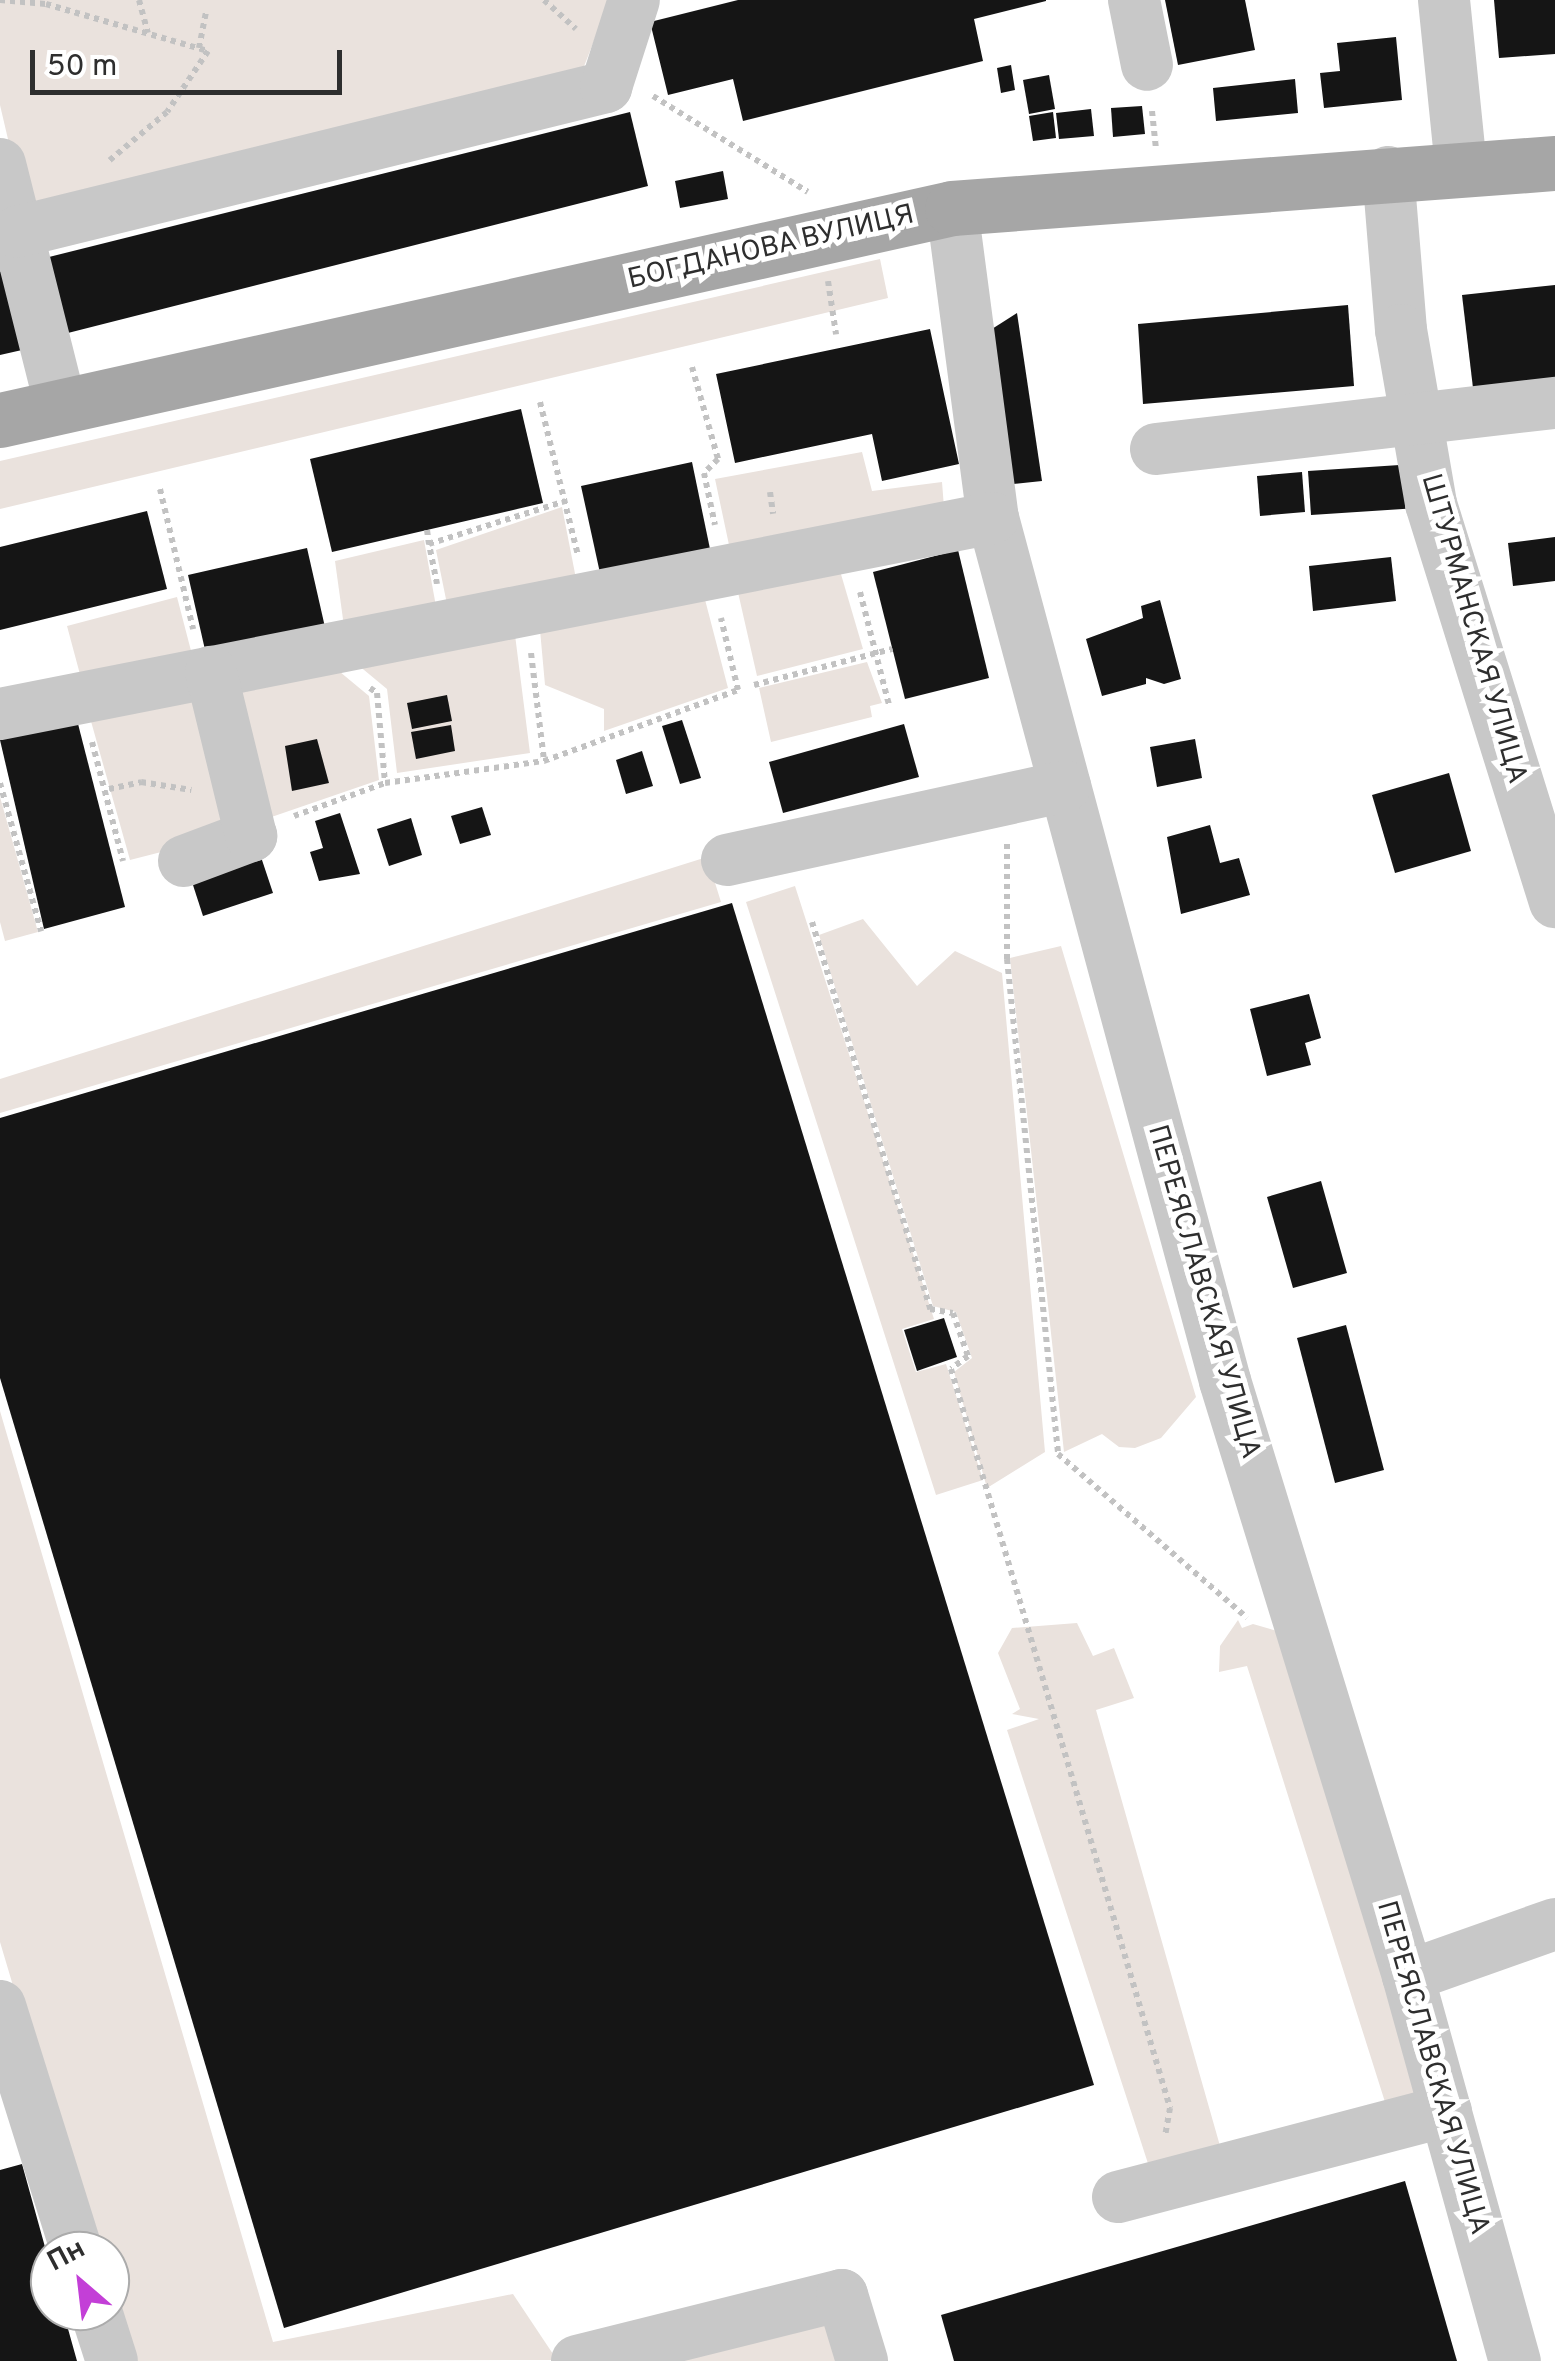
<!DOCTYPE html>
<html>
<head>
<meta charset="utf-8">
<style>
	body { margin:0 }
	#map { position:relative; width:1555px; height:2361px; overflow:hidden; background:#fff; font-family:Overpass,sans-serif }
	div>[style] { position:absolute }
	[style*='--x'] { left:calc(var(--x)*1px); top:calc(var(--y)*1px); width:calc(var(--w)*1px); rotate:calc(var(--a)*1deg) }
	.green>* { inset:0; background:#eae2dd }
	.building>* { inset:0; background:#151515 }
	.path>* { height:6px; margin-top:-3px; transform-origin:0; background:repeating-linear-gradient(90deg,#c2c2c2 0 5px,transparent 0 10px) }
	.minor>* { height:52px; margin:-26px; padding:0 26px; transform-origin:26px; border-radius:26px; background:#c8c8c8 }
	.major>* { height:55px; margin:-27.5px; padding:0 27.5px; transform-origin:27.5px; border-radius:27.5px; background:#a6a6a6 }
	span { translate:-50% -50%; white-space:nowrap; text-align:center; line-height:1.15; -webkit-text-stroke:10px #fff; paint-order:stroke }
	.street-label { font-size:28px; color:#2e2e2e }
	.north { position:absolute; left:30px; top:2231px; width:100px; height:100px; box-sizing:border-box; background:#fff; border:2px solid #ababab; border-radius:50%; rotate:332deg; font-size:28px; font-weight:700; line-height:40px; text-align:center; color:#2e2e2e }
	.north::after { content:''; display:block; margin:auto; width:35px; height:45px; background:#c33fd7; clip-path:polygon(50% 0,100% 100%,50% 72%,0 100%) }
	.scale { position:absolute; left:30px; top:50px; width:312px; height:45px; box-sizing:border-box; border:5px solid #2e2e2e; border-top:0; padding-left:12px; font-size:30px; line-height:35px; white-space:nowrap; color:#2e2e2e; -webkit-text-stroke:8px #fff; paint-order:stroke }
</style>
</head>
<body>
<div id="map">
	<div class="green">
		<i style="clip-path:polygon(0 0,610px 0,581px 74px,25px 212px,0 105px)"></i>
		<i style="clip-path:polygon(880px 259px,888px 298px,0 509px,0 461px)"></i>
		<i style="clip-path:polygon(862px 452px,872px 491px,942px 482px,945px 520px,732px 559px,715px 479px)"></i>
		<i style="clip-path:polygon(562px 507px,579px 594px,450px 619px,436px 550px)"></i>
		<i style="clip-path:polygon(424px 540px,439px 623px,346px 641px,335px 561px)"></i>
		<i style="clip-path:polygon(838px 564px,863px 649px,757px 676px,737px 588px)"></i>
		<i style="clip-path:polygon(702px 588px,728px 688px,604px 731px,604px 709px,545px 685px,539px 619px)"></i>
		<i style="clip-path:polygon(177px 597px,196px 670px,85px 693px,67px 626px)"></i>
		<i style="clip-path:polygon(514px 627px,530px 753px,397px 773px,387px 689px,346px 655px)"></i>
		<i style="clip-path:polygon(322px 657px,369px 696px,379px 780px,254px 823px,217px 678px)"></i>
		<i style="clip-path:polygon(867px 662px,882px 703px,870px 706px,872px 717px,771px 742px,759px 688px)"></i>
		<i style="clip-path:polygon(208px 676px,247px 830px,130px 860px,85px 700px)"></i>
		<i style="clip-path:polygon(0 797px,38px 932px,5px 941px,0 922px)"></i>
		<i style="clip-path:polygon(707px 857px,721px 902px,0 1113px,0 1079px)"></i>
		<i style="clip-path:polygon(795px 886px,934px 1319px,902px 1329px,916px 1372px,946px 1364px,983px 1480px,936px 1495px,746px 902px)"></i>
		<i style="clip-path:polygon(863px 919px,917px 986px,955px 951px,1002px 973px,1045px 1452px,987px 1488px,954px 1372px,972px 1358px,956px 1312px,933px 1306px,819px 935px)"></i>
		<i style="clip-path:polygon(1061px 946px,1196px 1397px,1161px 1438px,1135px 1448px,1119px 1447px,1102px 1434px,1064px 1452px,1010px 958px)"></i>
		<i style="clip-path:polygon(0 1411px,273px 2342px,513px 2294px,557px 2360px,125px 2361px,110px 2310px,110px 2251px,92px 2251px,0 1942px)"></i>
		<i style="clip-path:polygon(1238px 1620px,1242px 1628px,1253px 1624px,1277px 1631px,1423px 2112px,1391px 2121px,1247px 1666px,1219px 1672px,1220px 1646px)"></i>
		<i style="clip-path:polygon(1077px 1623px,1093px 1656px,1114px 1648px,1134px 1698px,1096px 1710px,1226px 2167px,1155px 2185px,1007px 1730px,1039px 1719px,1012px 1714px,1020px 1709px,998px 1653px,1012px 1628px)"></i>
		<i style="clip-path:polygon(828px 2315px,844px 2361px,648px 2361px)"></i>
	</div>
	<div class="building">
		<i style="clip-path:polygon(738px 0,1046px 0,1046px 1px,974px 19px,983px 61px,743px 121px,733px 79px,668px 95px,650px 22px)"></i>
		<i style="clip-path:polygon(1165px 0,1245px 0,1255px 50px,1178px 65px)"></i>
		<i style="clip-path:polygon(1494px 0,1555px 0,1555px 54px,1499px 58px)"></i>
		<i style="clip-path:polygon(1396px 37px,1402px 100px,1324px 108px,1320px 73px,1340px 71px,1337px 43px)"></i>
		<i style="clip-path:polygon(1011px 65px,1015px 90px,1001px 93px,997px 68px)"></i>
		<i style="clip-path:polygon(1049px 75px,1055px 109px,1029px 114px,1023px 80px)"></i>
		<i style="clip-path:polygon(1295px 79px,1298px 113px,1216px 121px,1213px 88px)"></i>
		<i style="clip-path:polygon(1142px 106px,1145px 134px,1113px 137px,1111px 108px)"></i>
		<i style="clip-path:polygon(1091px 109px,1094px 136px,1059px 139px,1056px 113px)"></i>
		<i style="clip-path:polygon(630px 112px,648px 186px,60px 335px,41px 259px)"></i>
		<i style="clip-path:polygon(1053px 112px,1056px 138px,1033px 141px,1029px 116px)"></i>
		<i style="clip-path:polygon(723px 171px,728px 199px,680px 208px,675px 181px)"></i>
		<i style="clip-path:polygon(1px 271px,22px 350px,0 355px,0 272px)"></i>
		<i style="clip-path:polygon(1555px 285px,1555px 378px,1473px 388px,1462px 295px)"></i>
		<i style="clip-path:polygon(1348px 305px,1354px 386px,1143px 404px,1138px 324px)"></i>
		<i style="clip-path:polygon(1017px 313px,1042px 481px,1004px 485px,981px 336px)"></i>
		<i style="clip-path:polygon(930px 329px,959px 464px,882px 481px,872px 434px,735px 463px,716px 374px)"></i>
		<i style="clip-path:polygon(521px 409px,543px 503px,332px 552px,310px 459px)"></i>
		<i style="clip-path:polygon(692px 462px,710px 549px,600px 573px,581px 486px)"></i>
		<i style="clip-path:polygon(1415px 464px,1418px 508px,1311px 515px,1308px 471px)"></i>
		<i style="clip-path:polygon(1302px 472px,1305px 512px,1260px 516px,1257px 476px)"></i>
		<i style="clip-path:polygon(147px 511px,167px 589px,0 630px,0 547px)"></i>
		<i style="clip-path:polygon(1555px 537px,1555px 581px,1513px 586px,1508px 543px)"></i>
		<i style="clip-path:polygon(307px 548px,327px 636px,208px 663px,188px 575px)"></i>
		<i style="clip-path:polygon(958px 550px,989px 678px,905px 699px,873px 572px)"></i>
		<i style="clip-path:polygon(1391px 557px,1396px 601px,1313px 611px,1309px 566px)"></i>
		<i style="clip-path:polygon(1160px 600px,1181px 679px,1164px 684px,1146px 678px,1146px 684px,1102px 696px,1086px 639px,1143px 618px,1141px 606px)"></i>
		<i style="clip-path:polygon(447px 695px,452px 721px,412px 729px,407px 703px)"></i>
		<i style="clip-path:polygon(77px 720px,125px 907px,44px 929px,0 740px)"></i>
		<i style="clip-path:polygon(682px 720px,701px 778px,680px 784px,662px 726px)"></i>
		<i style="clip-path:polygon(904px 724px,919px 777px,783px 813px,769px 762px)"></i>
		<i style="clip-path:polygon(451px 725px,455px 751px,416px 759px,411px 732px)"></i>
		<i style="clip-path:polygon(317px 739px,329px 783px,292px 791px,285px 746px)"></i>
		<i style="clip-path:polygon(1195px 739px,1202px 778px,1157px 787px,1150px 747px)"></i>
		<i style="clip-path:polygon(642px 751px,653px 786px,626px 794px,616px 760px)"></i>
		<i style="clip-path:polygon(1449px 773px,1471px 851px,1395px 873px,1372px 795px)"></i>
		<i style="clip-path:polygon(482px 807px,491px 835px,460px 844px,451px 816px)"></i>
		<i style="clip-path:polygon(340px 813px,360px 874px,319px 881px,310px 852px,323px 848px,315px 821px)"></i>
		<i style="clip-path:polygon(411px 818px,422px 855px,389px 866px,377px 829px)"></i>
		<i style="clip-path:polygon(1210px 825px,1220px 863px,1239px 858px,1250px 895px,1181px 914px,1167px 837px)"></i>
		<i style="clip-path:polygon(258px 848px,273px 893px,203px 916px,192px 882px)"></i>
		<i style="clip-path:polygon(732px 903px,1094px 2085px,284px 2328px,0 1378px,0 1118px)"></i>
		<i style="clip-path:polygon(1309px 994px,1321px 1038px,1305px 1043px,1311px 1065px,1267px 1076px,1250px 1009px)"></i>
		<i style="clip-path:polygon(1321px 1181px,1347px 1273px,1293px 1288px,1267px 1197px)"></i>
		<i style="clip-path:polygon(944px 1318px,957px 1357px,917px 1371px,904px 1330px)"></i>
		<i style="clip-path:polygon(1346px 1325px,1384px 1470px,1335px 1483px,1297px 1338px)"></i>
		<i style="clip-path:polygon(22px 2164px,50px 2265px,50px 2311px,63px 2311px,77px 2361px,0 2361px,0 2170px)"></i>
		<i style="clip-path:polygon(1405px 2181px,1457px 2361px,954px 2361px,941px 2315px)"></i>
	</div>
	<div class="path">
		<i style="--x:0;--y:0;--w:46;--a:5"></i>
		<i style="--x:46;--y:4;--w:169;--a:16.2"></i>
		<i style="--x:208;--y:51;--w:73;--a:123.9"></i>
		<i style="--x:167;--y:112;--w:75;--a:139.9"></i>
		<i style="--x:139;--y:0;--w:34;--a:75"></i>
		<i style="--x:544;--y:0;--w:43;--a:42.2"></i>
		<i style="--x:199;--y:48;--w:37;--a:-79"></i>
		<i style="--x:653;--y:96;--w:182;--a:31.8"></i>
		<i style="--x:1152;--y:111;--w:37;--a:84"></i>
		<i style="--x:828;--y:281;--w:54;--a:81.4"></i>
		<i style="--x:692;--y:367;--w:96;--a:74.2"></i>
		<i style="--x:718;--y:459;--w:20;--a:135"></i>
		<i style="--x:704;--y:473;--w:53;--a:78.1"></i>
		<i style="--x:540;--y:402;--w:159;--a:76.1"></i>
		<i style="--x:160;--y:489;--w:144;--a:76.7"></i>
		<i style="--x:770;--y:492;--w:22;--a:82"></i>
		<i style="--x:427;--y:530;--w:14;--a:82"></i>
		<i style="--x:437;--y:584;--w:41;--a:-101.3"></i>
		<i style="--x:429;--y:544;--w:143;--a:-17.5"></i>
		<i style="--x:860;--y:592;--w:117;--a:75.6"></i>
		<i style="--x:531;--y:653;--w:109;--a:83.1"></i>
		<i style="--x:754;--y:685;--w:143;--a:-14.6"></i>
		<i style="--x:370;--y:688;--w:9;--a:36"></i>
		<i style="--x:377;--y:693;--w:90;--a:84.9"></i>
		<i style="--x:92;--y:742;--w:123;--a:75.4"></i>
		<i style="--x:0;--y:783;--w:154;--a:74.5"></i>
		<i style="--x:109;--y:789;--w:33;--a:-12"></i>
		<i style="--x:141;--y:782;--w:51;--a:9.1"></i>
		<i style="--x:294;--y:816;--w:97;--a:-19.9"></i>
		<i style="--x:385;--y:783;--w:161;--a:-7.9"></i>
		<i style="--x:544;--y:761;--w:207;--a:-20.1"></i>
		<i style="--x:738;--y:690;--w:74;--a:-103.3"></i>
		<i style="--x:1007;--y:844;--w:115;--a:90"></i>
		<i style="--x:1007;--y:959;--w:498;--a:84.1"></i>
		<i style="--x:1058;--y:1454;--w:250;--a:40.9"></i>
		<i style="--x:812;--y:922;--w:405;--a:73"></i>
		<i style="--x:930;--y:1309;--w:23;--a:10"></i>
		<i style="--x:953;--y:1313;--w:46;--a:70.8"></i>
		<i style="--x:968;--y:1356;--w:21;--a:143"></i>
		<i style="--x:951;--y:1369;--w:771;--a:73.49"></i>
		<i style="--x:1170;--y:2108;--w:28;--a:100"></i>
	</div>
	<div class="minor">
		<i style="--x:1134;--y:0;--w:66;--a:78.7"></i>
		<i style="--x:1444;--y:0;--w:169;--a:84.2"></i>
		<i style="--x:0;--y:164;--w:250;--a:75.9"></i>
		<i style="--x:1388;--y:172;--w:159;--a:85.3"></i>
		<i style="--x:1401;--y:330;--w:177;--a:80.2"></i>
		<i style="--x:1431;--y:504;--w:417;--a:72.7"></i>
		<i style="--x:952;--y:208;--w:313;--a:82.5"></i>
		<i style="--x:993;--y:518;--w:894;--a:74.95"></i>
		<i style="--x:1225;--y:1381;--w:623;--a:72.9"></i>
		<i style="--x:1408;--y:1976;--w:400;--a:74.5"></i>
		<i style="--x:17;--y:232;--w:607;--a:-13.83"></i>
		<i style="--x:606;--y:87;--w:91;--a:-72.2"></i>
		<i style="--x:1156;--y:449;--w:402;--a:-6.6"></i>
		<i style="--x:0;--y:714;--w:1012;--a:-11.17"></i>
		<i style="--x:727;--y:860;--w:346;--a:-12.3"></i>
		<i style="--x:184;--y:861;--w:72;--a:-20.5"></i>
		<i style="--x:251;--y:836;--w:169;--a:-103.7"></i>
		<i style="--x:1408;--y:1976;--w:156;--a:-19.5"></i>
		<i style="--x:0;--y:2006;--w:257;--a:72.6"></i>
		<i style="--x:1118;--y:2197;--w:339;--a:-14.7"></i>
		<i style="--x:96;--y:2311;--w:52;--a:72.3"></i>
		<i style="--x:577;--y:2361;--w:273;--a:-14"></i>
		<i style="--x:842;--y:2295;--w:69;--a:73.1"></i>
	</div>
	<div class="major">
		<i style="--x:0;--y:420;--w:975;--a:-12.55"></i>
		<i style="--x:952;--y:208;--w:605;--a:-4.27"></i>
	</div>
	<div class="street-label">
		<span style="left:771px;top:248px;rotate:-13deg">БОГДАНОВА ВУЛИЦЯ</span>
		<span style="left:1473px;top:629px;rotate:74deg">ШТУРМАНСКАЯ УЛИЦА</span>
		<span style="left:1203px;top:1292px;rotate:74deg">ПЕРЕЯСЛАВСКАЯ УЛИЦА</span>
		<span style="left:1432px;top:2068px;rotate:74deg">ПЕРЕЯСЛАВСКАЯ УЛИЦА</span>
	</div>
	<div class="north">Пн</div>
	<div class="scale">50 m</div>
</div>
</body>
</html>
